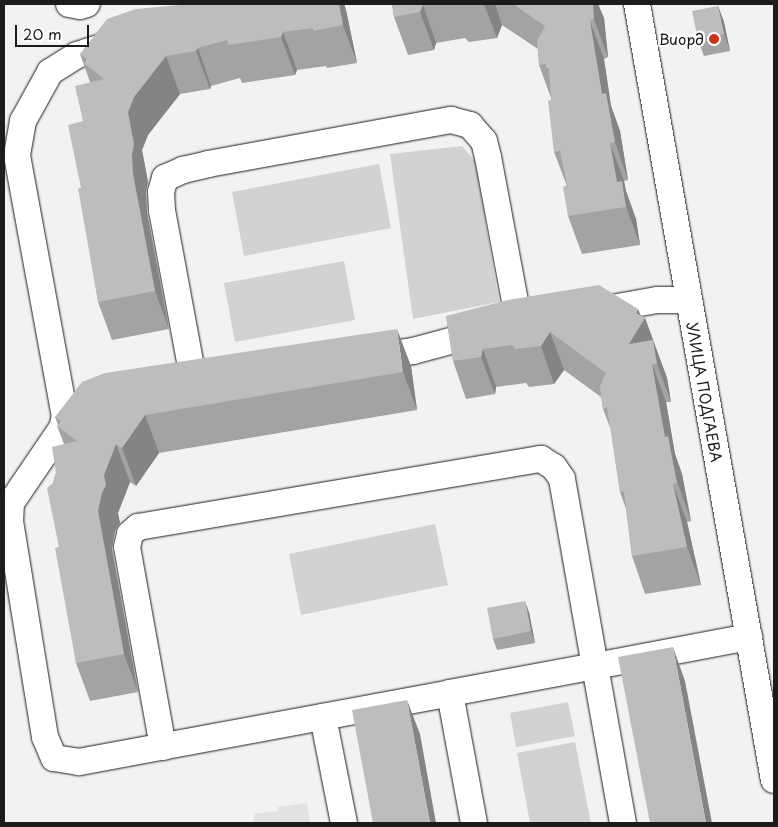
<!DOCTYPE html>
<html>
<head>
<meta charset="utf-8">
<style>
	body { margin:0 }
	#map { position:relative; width:778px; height:827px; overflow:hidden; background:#f2f2f2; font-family:"Playpen Sans",sans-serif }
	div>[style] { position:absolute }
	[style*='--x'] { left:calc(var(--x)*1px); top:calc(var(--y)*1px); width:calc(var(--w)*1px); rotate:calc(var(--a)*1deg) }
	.built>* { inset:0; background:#e2e2e2 }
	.green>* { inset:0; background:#d2d2d2 }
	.roads { filter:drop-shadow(0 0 1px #1c1c1c) drop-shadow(0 0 1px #1c1c1c) }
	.minor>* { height:26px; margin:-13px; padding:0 13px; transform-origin:13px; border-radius:13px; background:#fff }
	.wall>* { inset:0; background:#a3a3a3 }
	.shaded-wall>* { inset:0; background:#848484 }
	.building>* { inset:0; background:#bdbdbd }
	.dots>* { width:14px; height:14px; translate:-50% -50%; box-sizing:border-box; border:2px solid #fff; border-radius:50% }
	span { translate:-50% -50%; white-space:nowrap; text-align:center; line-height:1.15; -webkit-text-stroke:4.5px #fff; paint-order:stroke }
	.poi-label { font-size:15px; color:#1c1c1c }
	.right { translate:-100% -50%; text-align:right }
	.street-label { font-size:15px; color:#1c1c1c }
	.frame { position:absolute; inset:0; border:5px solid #1c1c1c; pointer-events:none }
	.scale { position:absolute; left:15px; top:25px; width:74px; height:22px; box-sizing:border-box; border:2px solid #1c1c1c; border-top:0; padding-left:6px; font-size:15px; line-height:18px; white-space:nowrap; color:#1c1c1c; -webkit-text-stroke:4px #fff; paint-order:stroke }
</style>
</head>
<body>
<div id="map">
	<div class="built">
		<i style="clip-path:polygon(307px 803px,310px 823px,247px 823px,253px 822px,255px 814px,278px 811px,278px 807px)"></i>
	</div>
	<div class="green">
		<i style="clip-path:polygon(462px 146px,475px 161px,499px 302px,413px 319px,390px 154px)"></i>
		<i style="clip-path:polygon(379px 164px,391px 228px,244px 256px,232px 192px)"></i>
		<i style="clip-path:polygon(344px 261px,355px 320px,235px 342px,224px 283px)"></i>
		<i style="clip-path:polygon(435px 524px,448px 585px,301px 615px,289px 554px)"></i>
		<i style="clip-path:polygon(568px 702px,575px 736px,516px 747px,510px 713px)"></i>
		<i style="clip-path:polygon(575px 742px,591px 823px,530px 823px,517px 753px)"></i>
	</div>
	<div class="roads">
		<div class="minor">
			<i style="--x:69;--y:4;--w:11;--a:10"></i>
			<i style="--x:80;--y:6;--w:7;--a:-16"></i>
			<i style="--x:637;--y:4;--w:788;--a:79.99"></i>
			<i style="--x:595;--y:311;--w:63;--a:-10.1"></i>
			<i style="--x:657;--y:300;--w:31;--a:0"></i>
			<i style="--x:371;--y:357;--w:42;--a:-8.1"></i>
			<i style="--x:413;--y:351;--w:73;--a:-15"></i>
			<i style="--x:194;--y:383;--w:175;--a:-100.5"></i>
			<i style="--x:162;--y:211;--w:19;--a:-93"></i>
			<i style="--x:161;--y:192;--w:15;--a:-74"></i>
			<i style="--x:165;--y:178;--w:20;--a:-24"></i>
			<i style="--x:183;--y:170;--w:26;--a:-13"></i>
			<i style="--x:208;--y:164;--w:247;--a:-10.3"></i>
			<i style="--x:451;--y:120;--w:20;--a:15"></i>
			<i style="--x:470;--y:125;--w:21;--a:49"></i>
			<i style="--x:484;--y:141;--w:16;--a:76"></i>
			<i style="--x:488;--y:157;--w:169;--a:79.4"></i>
			<i style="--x:519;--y:323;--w:10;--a:-6"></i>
			<i style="--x:83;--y:409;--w:20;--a:156"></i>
			<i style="--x:65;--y:417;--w:11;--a:105"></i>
			<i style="--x:62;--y:428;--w:91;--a:124.2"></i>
			<i style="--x:11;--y:503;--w:18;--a:93"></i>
			<i style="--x:10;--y:521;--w:219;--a:80.8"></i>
			<i style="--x:45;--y:737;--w:23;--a:67"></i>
			<i style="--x:54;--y:758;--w:25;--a:9"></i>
			<i style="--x:79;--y:762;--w:377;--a:-10.5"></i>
			<i style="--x:65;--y:417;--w:266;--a:-100.4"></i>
			<i style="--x:17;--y:155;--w:35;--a:-80"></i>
			<i style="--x:23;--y:121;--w:56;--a:-61.1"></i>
			<i style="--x:50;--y:72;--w:32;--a:-32"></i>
			<i style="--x:77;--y:55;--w:39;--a:-18"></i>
			<i style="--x:323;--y:717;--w:108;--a:78.8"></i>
			<i style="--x:163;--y:747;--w:203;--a:-100.2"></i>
			<i style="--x:127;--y:547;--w:13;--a:-77"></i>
			<i style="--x:130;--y:534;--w:11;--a:-41"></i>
			<i style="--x:138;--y:527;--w:409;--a:-9.6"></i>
			<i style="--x:541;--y:459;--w:15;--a:32"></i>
			<i style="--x:554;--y:467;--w:14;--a:56"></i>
			<i style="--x:562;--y:479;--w:190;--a:80"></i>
			<i style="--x:595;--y:666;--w:157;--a:-10.7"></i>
			<i style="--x:474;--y:823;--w:132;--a:-100.5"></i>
			<i style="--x:450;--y:693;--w:147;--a:-10.5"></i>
			<i style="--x:595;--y:666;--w:159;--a:79.9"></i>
		</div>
	</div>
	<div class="wall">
		<i style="clip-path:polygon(191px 4px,344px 4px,346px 10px,357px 63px,327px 68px,326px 66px,297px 70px,295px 75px,242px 83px,240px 78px,211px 86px,210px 89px,180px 94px,148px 135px,142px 150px,148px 182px,146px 192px,147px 212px,169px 329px,112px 340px,98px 302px,81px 188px,83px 121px,90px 82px,80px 54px)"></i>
		<i style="clip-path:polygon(392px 4px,598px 4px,604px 18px,608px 57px,604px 59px,611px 106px,620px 131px,628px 180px,624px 181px,626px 191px,636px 219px,640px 245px,582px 254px,568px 216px,567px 186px,554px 152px,551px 98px,539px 65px,538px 49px,502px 25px,497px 38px,469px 42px,465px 38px,436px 43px,434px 50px,408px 55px,394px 17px)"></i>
		<i style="clip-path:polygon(718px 6px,724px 22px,730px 51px,704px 56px,698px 40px)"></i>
		<i style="clip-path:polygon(641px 315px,645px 318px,667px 378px,671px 402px,666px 402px,675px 454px,682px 474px,691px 521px,687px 522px,701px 585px,645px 594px,632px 556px,626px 509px,620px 492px,611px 430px,603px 409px,601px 397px,564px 370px,554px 384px,529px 387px,526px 383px,496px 387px,495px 394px,466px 399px,453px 361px,446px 316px)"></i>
		<i style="clip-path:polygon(411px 366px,417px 410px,159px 453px,136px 486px,130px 482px,118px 513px,120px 523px,115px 531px,112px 549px,138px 692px,90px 701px,76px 663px,59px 547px,53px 483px,64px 444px,57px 426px,58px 425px,55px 417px)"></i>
		<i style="clip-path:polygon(529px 612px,535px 643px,497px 650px,493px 639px)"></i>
	</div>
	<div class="shaded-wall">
		<i style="clip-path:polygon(339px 4px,344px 4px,346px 10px,357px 63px,343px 25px)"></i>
		<i style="clip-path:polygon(484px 4px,495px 4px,502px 25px,497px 38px)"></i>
		<i style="clip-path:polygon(593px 4px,598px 4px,604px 18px,608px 57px,594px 19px)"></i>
		<i style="clip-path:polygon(423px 5px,436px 43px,434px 50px,420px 12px)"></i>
		<i style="clip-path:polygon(718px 6px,724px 22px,730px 51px,724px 34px)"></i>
		<i style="clip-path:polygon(590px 21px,604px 59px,611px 106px,620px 131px,628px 180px,615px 142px,602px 94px)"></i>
		<i style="clip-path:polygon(283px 32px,297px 70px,295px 75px,281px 37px)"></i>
		<i style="clip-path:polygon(198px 48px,211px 86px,210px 89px,196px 51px)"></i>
		<i style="clip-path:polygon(166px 56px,180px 94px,148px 135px,142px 150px,148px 182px,146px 192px,147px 212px,169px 329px,155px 291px,133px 174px,128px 112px,134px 97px)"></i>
		<i style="clip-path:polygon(610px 143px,624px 181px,626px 191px,636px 219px,640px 245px,617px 182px)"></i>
		<i style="clip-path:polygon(638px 309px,643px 321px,645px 318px,667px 378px,671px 402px,657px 364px,652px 364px,666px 402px,675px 454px,682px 474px,691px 521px,629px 344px,636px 313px)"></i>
		<i style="clip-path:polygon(397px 329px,411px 366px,417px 410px,403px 372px)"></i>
		<i style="clip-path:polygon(550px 332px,564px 370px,554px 384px,541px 346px)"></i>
		<i style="clip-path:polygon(483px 349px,496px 387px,495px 394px,481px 357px)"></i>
		<i style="clip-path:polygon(145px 415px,159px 453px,136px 486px,122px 448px)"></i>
		<i style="clip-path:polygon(116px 444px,130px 482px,118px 513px,120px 523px,115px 531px,112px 549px,138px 692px,124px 654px,98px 511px,104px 475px)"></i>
		<i style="clip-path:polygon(673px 484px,687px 522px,701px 585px,687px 547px)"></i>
		<i style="clip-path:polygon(525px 601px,529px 612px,535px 643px,531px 631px)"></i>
		<i style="clip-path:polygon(673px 647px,685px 681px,712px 823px,706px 823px)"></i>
		<i style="clip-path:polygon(407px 700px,420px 734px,436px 823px,430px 823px)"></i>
	</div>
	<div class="building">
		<i style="clip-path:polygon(191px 4px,339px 4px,343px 25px,313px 31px,313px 28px,283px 32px,281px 37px,228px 45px,227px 40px,198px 48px,196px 51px,166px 56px,134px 97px,128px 112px,134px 144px,132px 155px,133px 174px,155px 291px,98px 302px,78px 188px,81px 188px,68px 125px,83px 121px,75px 86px,104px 79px,84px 63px,87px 59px,80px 54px,107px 19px,136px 9px)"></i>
		<i style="clip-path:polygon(392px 4px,432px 4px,423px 5px,420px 12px,394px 17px)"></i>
		<i style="clip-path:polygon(513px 4px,593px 4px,594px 19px,590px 21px,602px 94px,606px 93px,615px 142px,610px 143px,617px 182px,622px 181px,626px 207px,568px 216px,563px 187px,567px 185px,560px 151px,554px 152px,548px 101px,551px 100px,549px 68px,546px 68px,546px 64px,539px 65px,537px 41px,545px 26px)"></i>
		<i style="clip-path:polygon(718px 6px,724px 34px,698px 40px,692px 11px)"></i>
		<i style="clip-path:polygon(599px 285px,638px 309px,636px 313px,645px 318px,629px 344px,653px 340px,657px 364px,652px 364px,665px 437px,668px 436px,677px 483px,673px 484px,687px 547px,632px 556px,624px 492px,620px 492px,607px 407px,603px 409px,600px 386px,606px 373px,550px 332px,541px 346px,516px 349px,512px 345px,483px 349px,481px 357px,453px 361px,446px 316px,508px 300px)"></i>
		<i style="clip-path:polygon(397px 329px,403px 372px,145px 415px,122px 448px,116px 444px,104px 475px,106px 485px,102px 493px,98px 511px,124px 654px,76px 663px,55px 548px,59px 547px,47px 488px,53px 483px,56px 473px,52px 447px,77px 441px,57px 426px,61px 421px,55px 417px,82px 382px,105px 373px)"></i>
		<i style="clip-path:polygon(525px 601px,531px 631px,493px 639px,487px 608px)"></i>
		<i style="clip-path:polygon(673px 647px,706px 823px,650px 823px,618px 657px)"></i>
		<i style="clip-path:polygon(407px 700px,430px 823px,373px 823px,352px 710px)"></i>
	</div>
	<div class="dots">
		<i style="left:714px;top:39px;background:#c8321e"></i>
	</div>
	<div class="poi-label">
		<span class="right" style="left:704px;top:39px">Виорд</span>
	</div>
	<div class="street-label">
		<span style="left:705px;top:392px;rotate:80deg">УЛИЦА ПОДГАЕВА</span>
	</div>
	<div class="frame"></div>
	<div class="scale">20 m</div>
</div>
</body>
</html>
